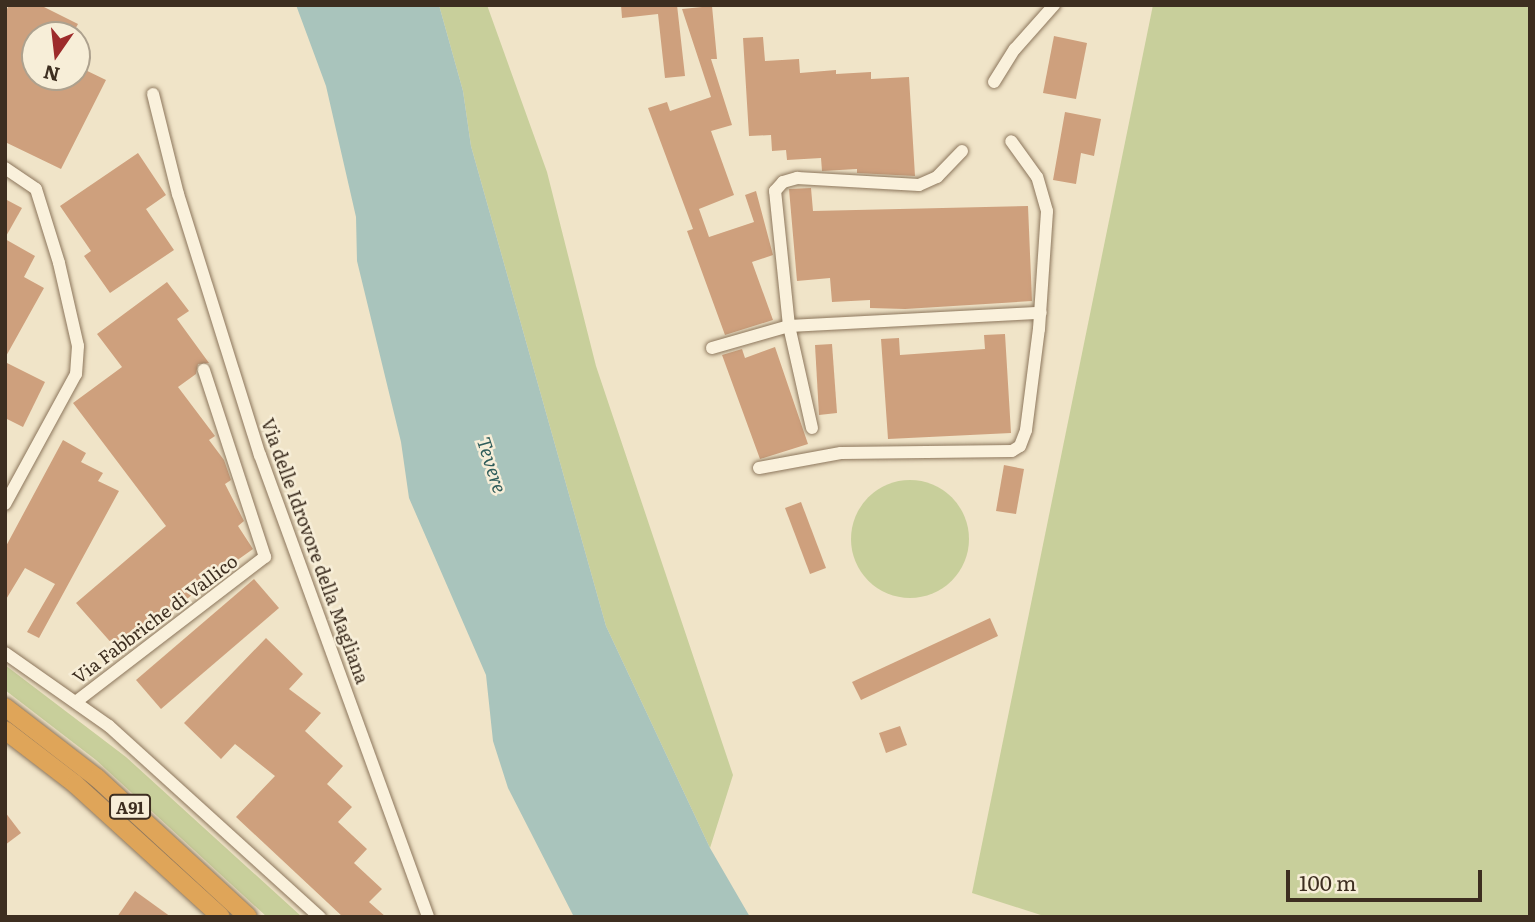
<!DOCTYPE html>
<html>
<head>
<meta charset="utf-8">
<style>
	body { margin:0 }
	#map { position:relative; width:1535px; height:922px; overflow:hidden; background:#f0e4c8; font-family:Literata,serif }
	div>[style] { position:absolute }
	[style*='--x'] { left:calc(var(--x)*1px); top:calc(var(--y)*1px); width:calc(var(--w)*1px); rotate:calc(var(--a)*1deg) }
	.green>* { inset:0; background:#c8cf9b }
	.round { border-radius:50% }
	.water>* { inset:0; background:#a9c4bc }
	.building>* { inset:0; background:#cea07d }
	.roads { filter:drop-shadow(0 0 2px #8c765c) drop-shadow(0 0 2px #8c765c) }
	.minor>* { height:12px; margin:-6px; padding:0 6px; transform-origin:6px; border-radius:6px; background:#faf1dc }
	.highway>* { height:18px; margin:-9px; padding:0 9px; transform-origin:9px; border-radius:9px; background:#dfa559 }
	span { translate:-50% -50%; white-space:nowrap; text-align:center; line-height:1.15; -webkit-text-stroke:5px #f7eed8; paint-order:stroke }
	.shield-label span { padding:2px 5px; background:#f7eed8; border:2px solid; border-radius:5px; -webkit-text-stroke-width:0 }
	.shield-label { font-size:16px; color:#3d2e20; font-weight:700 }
	.street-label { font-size:18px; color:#3d2e20 }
	.water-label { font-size:19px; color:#2f5c5a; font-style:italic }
	.frame { position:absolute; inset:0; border:7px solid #3d2e20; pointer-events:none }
	.north { position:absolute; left:21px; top:21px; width:70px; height:70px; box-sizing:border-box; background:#f7eed8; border:2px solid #ada18e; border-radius:50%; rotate:194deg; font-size:19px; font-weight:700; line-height:28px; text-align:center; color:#3d2e20 }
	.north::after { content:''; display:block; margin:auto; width:24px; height:32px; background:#9d2b2b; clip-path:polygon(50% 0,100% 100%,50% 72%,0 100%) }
	.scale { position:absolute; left:1286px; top:870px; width:196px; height:32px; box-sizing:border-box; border:4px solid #3d2e20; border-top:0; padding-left:9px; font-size:21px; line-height:24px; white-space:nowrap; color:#3d2e20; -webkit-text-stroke:5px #f7eed8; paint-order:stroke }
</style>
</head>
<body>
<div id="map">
	<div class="green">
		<i style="clip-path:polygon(439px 5px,487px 5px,547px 172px,596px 366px,733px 775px,710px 848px,606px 626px,471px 146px,463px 91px)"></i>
		<i style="clip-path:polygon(1153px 5px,1530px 5px,1530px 917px,1047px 917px,972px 893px)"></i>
		<i class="round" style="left:851px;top:480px;width:118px;height:118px"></i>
		<i style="clip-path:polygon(5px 665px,126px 757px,302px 917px,267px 917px,96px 760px,5px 690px)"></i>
	</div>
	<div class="water">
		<i style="clip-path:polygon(296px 5px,439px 5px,463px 91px,471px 146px,606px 626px,710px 848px,750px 917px,574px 917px,508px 788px,493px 741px,486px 675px,409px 498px,401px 442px,357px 261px,356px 217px,326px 86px)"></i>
	</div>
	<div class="building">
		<i style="clip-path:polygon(9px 5px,40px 5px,78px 24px,72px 35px,35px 35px,35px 77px,77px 77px,77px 66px,106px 80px,61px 169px,5px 142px,5px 13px)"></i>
		<i style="clip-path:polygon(621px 5px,677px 5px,685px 76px,665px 78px,658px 14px,622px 18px)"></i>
		<i style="clip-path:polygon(712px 6px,717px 59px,711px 59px,732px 125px,711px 131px,734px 195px,699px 209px,709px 237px,754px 222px,745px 195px,756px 191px,773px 255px,752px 262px,773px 320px,725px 335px,687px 231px,693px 229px,648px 108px,667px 102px,670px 111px,711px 97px,682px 9px)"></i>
		<i style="clip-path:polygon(1054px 36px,1087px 43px,1076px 99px,1043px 93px)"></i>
		<i style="clip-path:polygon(763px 37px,765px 61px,799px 59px,800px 73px,836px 70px,836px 74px,871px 72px,871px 79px,909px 77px,915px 176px,857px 173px,857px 169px,822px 171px,821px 158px,787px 160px,786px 150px,772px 151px,771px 135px,749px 136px,743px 38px)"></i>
		<i style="clip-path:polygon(1065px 112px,1101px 119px,1094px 156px,1081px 153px,1076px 184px,1053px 180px)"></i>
		<i style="clip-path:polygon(138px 153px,166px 195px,146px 209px,174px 250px,110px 293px,84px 256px,91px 251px,60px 206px)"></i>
		<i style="clip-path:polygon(811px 188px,813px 211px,1028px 206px,1032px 301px,905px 309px,870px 308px,870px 300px,832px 302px,830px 278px,797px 281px,789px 189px)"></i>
		<i style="clip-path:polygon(5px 199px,22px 208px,5px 238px)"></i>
		<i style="clip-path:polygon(5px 239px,35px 256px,24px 277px,44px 288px,5px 358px)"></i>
		<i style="clip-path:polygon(167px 282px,189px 311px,177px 319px,209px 363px,198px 364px,196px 374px,178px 387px,215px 436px,209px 440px,224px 460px,231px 480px,225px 484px,244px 521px,238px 526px,253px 549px,208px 581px,122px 655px,76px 603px,166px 526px,73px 403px,122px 367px,97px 334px)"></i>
		<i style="clip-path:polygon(1005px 334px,1011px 433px,888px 439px,881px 339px,899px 338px,900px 355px,985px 349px,984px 335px)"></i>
		<i style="clip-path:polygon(832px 344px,837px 413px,819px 415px,815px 345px)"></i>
		<i style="clip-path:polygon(775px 347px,808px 444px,760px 459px,722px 355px,742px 349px,745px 358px)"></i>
		<i style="clip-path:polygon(5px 362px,45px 382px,23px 427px,5px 418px)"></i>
		<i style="clip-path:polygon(63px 440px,86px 453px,81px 462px,103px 473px,98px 481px,119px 491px,39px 638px,27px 632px,55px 584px,25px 568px,5px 601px,5px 548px)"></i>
		<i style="clip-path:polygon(1004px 465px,1024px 469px,1016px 514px,996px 511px)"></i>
		<i style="clip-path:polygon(801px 502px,826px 568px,810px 574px,785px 508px)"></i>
		<i style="clip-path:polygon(254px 579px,279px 608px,161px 709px,136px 680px)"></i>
		<i style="clip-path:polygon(990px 618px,998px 636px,861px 700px,852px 682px)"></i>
		<i style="clip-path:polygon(266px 638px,303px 674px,289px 689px,321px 713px,305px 731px,343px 766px,327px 784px,352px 807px,338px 822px,367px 849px,354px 863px,382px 889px,369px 902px,386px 917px,343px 917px,236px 817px,275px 776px,235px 744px,221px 759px,184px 723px)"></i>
		<i style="clip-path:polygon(900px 726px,907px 745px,886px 753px,879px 733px)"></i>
		<i style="clip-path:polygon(5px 812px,21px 833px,5px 845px)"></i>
		<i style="clip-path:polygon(135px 891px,171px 917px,117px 917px)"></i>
	</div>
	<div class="roads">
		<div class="minor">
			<i style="--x:994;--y:82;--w:39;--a:-58"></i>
			<i style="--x:1015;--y:49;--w:59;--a:-48.4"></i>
			<i style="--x:153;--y:94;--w:103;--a:76"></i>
			<i style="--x:178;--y:194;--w:274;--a:72.6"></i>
			<i style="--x:260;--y:455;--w:492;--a:70"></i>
			<i style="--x:5;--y:168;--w:37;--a:34"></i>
			<i style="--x:36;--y:189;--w:77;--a:72.7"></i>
			<i style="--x:59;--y:263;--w:85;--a:77.1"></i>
			<i style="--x:78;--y:346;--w:28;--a:94"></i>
			<i style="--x:76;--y:374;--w:148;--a:118.6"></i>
			<i style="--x:712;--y:348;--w:80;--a:-15.9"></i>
			<i style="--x:789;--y:326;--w:252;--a:-3"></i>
			<i style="--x:812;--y:428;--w:105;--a:-102.7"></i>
			<i style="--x:789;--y:326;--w:136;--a:-95.9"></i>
			<i style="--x:775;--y:191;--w:12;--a:-48"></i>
			<i style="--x:783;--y:182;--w:15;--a:-16"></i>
			<i style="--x:797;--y:178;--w:122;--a:3.3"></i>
			<i style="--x:919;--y:185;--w:20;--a:-24"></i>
			<i style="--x:937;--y:177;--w:36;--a:-46"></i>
			<i style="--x:759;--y:468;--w:83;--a:-10.4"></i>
			<i style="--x:841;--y:453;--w:171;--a:-0.7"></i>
			<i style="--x:1012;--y:451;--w:9;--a:-32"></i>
			<i style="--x:1020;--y:446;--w:17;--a:-69"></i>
			<i style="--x:1026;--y:430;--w:102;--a:-82.7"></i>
			<i style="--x:1039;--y:329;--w:118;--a:-86.1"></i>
			<i style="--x:1047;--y:211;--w:35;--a:-106"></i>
			<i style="--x:1037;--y:177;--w:44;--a:-125.8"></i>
			<i style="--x:5;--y:653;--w:127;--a:35.1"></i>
			<i style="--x:109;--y:726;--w:285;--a:42.2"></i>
			<i style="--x:77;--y:701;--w:237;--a:-37.5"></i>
			<i style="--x:265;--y:557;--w:197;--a:-108.1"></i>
		</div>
		<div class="highway">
			<i style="--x:5;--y:707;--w:116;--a:37.7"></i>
			<i style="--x:97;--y:778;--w:205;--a:42.6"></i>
			<i style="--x:5;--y:730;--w:88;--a:37.6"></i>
			<i style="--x:75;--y:784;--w:197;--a:42.3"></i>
		</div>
	</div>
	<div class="shield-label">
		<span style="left:130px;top:807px">A91</span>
	</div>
	<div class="street-label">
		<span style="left:315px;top:551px;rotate:70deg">Via delle Idrovore della Magliana</span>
		<span style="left:155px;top:619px;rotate:-37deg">Via Fabbriche di Vallico</span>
	</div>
	<div class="water-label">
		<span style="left:492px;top:465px;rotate:72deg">Tevere</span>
	</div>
	<div class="frame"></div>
	<div class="north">N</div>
	<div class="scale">100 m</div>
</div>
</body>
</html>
